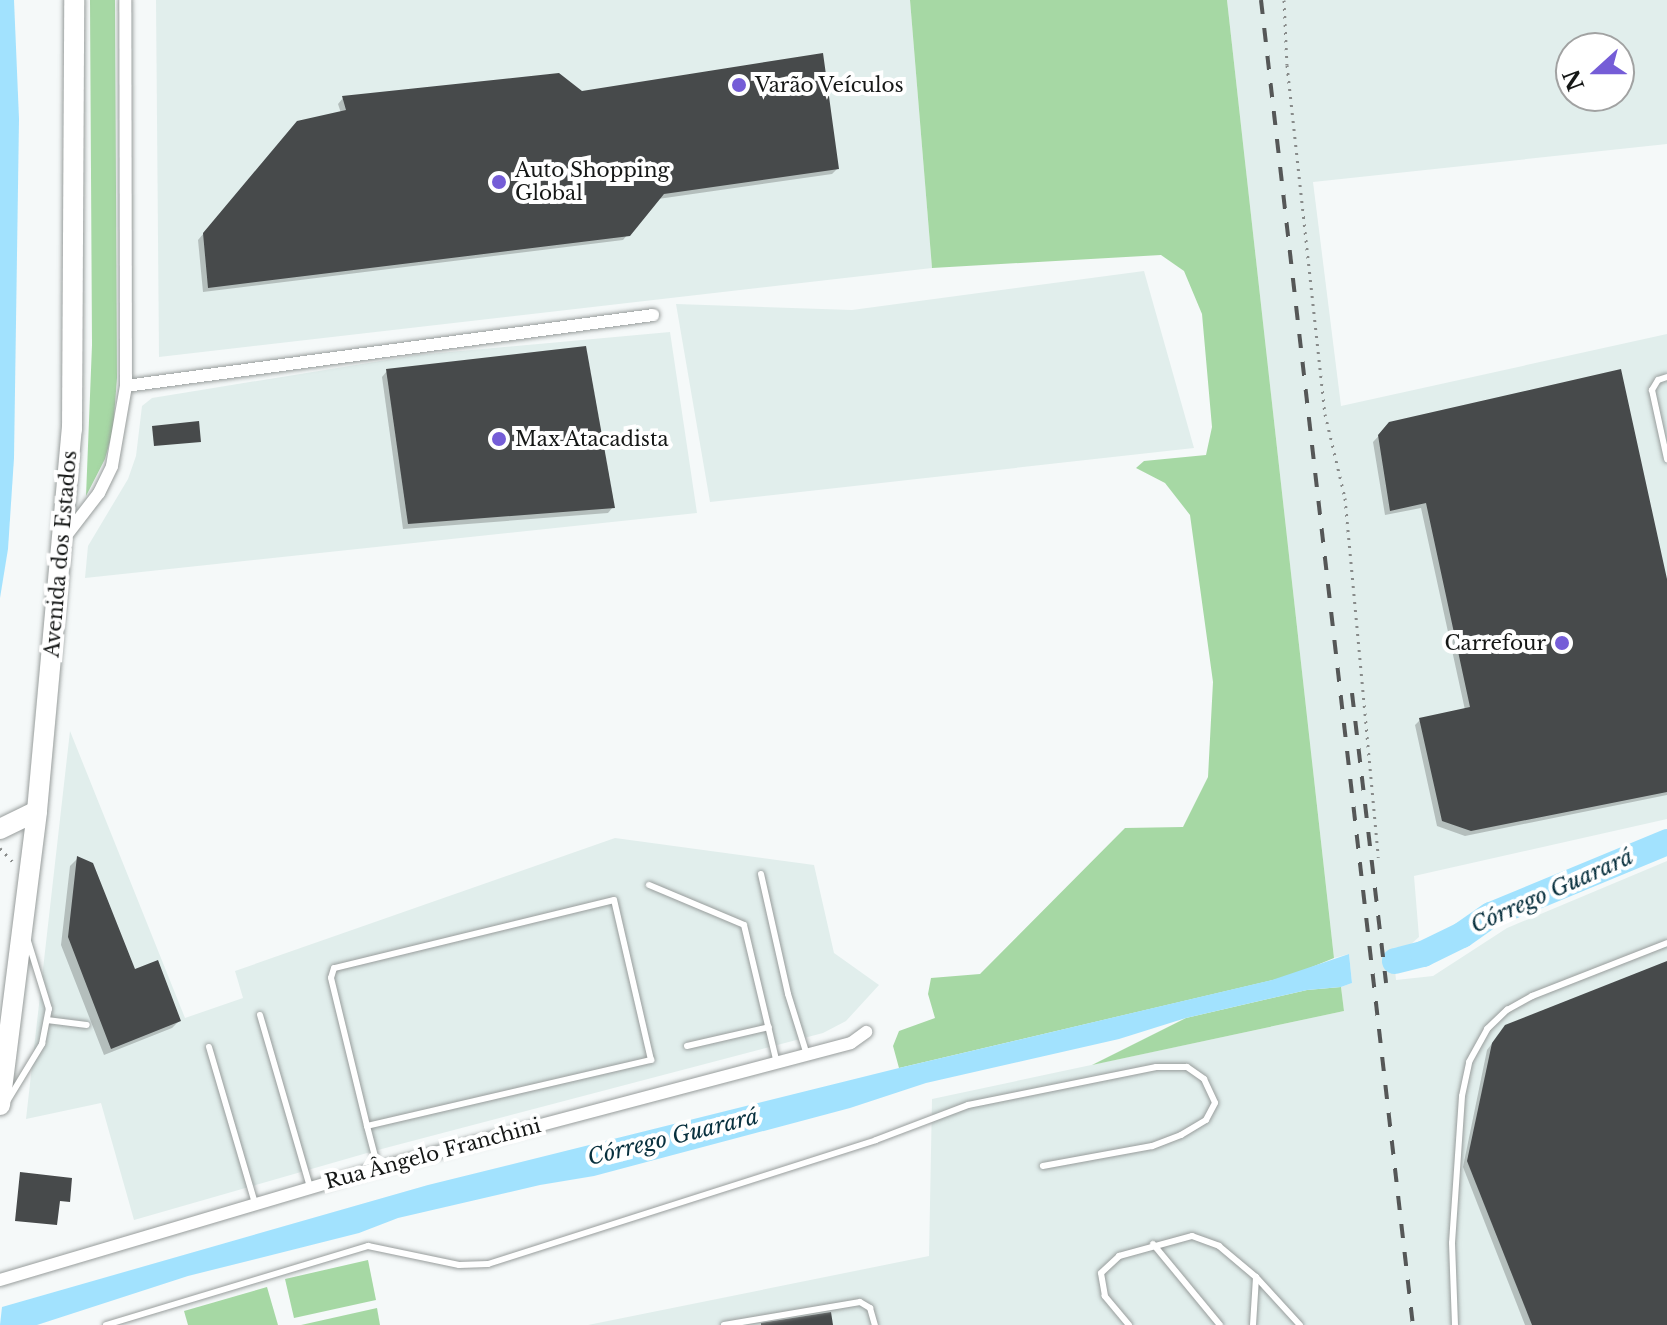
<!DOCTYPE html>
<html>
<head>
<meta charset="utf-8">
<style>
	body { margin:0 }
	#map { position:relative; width:1667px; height:1325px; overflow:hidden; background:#f5f9f9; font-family:"Libre Baskerville",serif }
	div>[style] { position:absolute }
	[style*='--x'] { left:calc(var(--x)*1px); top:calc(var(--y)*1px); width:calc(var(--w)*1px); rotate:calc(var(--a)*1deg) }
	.built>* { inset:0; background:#e1eeec }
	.green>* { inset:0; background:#a6d8a4 }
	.water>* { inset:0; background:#a2e2fe }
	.shadow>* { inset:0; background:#0003 }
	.river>* { height:26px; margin:-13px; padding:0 13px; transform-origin:13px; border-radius:13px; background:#a2e2fe }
	.building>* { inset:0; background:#474a4b }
	.path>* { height:3px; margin-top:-1.5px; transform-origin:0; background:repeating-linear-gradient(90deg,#888b8a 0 2px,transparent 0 8px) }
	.roads { filter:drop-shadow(0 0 2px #989d9c) drop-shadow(0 0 2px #989d9c) }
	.service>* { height:6px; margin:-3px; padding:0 3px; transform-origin:3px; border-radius:3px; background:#fff }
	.minor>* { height:12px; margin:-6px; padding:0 6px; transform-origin:6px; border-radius:6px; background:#fff }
	.trunk>* { height:20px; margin:-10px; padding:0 10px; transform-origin:10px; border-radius:10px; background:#fff }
	.rail>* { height:4px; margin-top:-2px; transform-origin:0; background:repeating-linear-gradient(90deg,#555757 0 14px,transparent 0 28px) }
	.dots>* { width:22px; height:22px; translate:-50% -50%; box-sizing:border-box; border:4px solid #fff; border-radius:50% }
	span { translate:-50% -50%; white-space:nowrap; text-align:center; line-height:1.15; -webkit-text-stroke:8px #fff; paint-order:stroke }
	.poi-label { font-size:20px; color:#151716 }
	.left { translate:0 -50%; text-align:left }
	.right { translate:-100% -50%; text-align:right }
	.street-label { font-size:20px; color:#151716 }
	.water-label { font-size:22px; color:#08303e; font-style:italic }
	.north { position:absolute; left:1555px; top:32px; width:80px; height:80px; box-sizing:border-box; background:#fff; border:2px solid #a1a2a2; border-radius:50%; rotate:249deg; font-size:22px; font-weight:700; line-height:32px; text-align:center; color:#151716 }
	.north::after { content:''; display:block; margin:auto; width:28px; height:36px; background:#755dd7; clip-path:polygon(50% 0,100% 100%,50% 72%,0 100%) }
</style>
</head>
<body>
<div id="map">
	<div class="built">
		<i style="clip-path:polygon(156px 0,910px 0,932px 268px,159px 357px)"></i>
		<i style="clip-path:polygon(evenodd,1227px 0,1667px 0,1667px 144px,1313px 182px,1341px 406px,1667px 334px,1667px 819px,1414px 876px,1419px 937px,1410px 945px,1393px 948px,1396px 980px,1433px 976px,1507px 928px,1667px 861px,1667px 1325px,588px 1325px,929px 1256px,932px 1099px,1344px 1011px,1341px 987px,1352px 983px,1349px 954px,1334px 958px,1227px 0,1571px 48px,1619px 48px,1619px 96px,1571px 96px,1571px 48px)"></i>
		<i style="clip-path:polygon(1144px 271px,1194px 448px,710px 502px,676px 304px,852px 310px)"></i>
		<i style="clip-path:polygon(670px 332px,697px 513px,85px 578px,88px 546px,128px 479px,136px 456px,142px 406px,152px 398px,417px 355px)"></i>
		<i style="clip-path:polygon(70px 731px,185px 1018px,243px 998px,235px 971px,615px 838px,814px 865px,834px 953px,879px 985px,846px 1021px,823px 1033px,374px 1151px,134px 1220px,101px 1103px,26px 1119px)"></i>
	</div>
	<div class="green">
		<i style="clip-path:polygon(90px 0,115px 0,117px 378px,113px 430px,105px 459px,86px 496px,92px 345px)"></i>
		<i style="clip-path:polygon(910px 0,1227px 0,1334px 958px,1290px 976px,899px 1068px,893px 1046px,899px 1031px,935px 1018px,928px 994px,931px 978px,980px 974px,1125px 828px,1183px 827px,1208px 777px,1213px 682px,1190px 515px,1165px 483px,1136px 468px,1144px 461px,1206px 455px,1212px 427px,1202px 314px,1184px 271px,1161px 255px,932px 268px)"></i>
		<i style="clip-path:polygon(1341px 987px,1344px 1011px,1092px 1065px,1186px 1018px,1307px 990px)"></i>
		<i style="clip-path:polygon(368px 1260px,376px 1300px,294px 1318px,285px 1279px)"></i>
		<i style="clip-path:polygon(267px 1287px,278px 1325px,188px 1325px,184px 1311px)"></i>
		<i style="clip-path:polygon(377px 1308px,380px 1325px,301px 1325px)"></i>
	</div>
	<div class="water">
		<i style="clip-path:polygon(0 0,14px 0,19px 119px,14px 458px,8px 549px,0 598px)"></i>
		<i style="clip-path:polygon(1349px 954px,1352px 983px,1341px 987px,1307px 990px,1186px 1018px,1119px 1039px,926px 1083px,850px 1108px,594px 1176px,540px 1185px,398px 1218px,359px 1233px,188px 1276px,37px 1325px,0 1325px,2px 1307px,428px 1185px,899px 1068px,1272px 980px)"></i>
	</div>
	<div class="shadow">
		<i style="clip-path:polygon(582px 93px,837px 169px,832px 174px,658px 199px,623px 240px,203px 292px,198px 240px,292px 129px,341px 113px,338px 104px,343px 98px)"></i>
		<i style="clip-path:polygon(387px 371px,613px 507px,608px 513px,403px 529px,382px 377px)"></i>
		<i style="clip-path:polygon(1390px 424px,1667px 588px,1667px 795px,1465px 836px,1437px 826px,1415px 725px,1420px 720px,1465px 710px,1421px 508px,1385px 515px,1373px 442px)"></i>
		<i style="clip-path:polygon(78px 858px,134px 971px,179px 1021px,172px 1028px,104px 1055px,61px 945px,70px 866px)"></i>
		<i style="clip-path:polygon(1667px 963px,1667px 1325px,1525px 1325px,1463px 1167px,1487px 1050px,1500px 1033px)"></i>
	</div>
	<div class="river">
		<i style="--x:1395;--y:961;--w:29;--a:-14"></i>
		<i style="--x:1423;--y:954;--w:43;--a:-26"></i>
		<i style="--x:1462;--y:935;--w:35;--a:-35"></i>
		<i style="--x:1491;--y:915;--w:191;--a:-22.5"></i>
	</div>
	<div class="building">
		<i style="clip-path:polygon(823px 53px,839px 169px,664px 194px,630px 236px,208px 288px,203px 233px,297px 121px,346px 110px,342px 96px,559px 73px,582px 91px)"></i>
		<i style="clip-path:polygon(586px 346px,615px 508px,408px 524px,386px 369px)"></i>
		<i style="clip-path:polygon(1621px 369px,1667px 579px,1667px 792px,1471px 831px,1442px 821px,1419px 718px,1470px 707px,1426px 503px,1390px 511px,1378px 435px,1389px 422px)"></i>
		<i style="clip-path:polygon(199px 421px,201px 442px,154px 446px,152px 426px)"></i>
		<i style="clip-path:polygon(77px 856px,93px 863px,135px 969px,158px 960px,181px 1021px,111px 1049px,68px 937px)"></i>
		<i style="clip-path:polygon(1667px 961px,1667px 1325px,1532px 1325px,1467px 1161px,1492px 1043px,1505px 1025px)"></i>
		<i style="clip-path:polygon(20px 1172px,72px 1178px,70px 1202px,60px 1201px,57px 1225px,15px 1221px)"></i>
		<i style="clip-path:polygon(831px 1312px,833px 1325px,761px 1325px,761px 1323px)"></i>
	</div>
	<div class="path">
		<i style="--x:1284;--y:0;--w:65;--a:87.4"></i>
		<i style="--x:1287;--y:65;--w:351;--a:83.8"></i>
		<i style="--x:1325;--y:414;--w:86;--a:76.6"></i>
		<i style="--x:1345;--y:498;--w:361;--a:84.7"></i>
		<i style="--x:0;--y:848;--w:18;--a:47"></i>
	</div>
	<div class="roads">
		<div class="service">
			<i style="--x:1667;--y:377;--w:9;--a:162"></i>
			<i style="--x:1658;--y:380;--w:12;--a:121"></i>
			<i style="--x:1652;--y:390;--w:71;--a:77.7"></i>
			<i style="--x:761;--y:874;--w:123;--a:77.3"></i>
			<i style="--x:788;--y:994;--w:64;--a:72.7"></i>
			<i style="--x:649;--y:885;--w:103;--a:22.8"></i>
			<i style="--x:744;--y:925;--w:143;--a:76.6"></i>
			<i style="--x:260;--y:1015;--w:179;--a:73.8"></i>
			<i style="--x:47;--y:1020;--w:40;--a:7.1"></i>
			<i style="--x:687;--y:1046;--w:84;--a:-13"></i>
			<i style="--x:209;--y:1047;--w:163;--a:73.6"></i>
			<i style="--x:8;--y:1100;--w:66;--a:-58.7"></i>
			<i style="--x:42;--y:1044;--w:36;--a:-79"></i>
			<i style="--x:49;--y:1009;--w:71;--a:-107.2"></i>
			<i style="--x:367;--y:1126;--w:292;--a:-13.1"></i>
			<i style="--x:651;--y:1060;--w:164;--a:-103"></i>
			<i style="--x:614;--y:900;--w:288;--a:166.3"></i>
			<i style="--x:334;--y:968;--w:10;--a:107"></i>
			<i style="--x:331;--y:978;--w:152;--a:76.3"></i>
			<i style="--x:367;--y:1126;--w:43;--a:75.3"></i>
			<i style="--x:1153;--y:1244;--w:105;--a:50.4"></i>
			<i style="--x:106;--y:1325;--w:274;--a:-16.8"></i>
			<i style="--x:368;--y:1246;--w:93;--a:11.8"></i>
			<i style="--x:459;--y:1265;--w:29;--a:-2"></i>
			<i style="--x:488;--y:1264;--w:407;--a:-17.7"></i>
			<i style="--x:876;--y:1140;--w:98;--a:-20.8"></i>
			<i style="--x:968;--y:1105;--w:192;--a:-11.4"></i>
			<i style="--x:1156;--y:1067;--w:31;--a:0"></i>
			<i style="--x:1187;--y:1067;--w:21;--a:35"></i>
			<i style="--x:1204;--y:1079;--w:26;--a:65"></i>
			<i style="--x:1215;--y:1103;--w:19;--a:118"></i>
			<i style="--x:1206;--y:1120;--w:29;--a:149"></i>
			<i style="--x:1181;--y:1135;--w:31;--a:159"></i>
			<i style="--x:1152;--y:1146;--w:111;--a:169.6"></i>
			<i style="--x:724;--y:1325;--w:138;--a:-9.6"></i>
			<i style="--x:860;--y:1302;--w:12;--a:31"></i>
			<i style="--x:870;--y:1308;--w:18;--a:74"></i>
			<i style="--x:1129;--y:1325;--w:38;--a:-130"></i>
			<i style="--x:1105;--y:1296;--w:23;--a:-100"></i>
			<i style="--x:1101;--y:1273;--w:25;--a:-43"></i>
			<i style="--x:1119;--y:1256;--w:76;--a:-15.3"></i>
			<i style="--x:1192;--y:1236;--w:29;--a:20"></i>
			<i style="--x:1219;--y:1246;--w:48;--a:40"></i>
			<i style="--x:1256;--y:1277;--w:65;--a:47.5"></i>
			<i style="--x:1253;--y:1325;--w:48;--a:-86.4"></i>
			<i style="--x:1455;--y:1325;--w:82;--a:-92.1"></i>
			<i style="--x:1452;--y:1243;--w:147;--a:-86.1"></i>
			<i style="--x:1462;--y:1096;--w:35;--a:-78"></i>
			<i style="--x:1469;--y:1062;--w:38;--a:-61"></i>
			<i style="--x:1487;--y:1029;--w:28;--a:-44"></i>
			<i style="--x:1507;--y:1010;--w:29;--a:-29"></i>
			<i style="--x:1532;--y:996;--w:145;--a:-21.4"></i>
		</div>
		<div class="minor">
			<i style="--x:126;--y:386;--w:532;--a:-7.67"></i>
			<i style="--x:65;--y:537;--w:56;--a:-52.3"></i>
			<i style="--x:99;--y:493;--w:30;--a:-64"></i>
			<i style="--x:112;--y:466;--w:81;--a:-80.1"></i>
			<i style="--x:126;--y:386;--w:386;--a:-90.1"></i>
			<i style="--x:0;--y:1280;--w:394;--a:-16.5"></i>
			<i style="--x:378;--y:1168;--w:489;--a:-14.8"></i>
			<i style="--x:851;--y:1043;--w:19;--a:-36"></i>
		</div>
		<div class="trunk">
			<i style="--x:0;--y:829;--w:41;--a:-25.9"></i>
			<i style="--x:0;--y:1105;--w:296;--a:-82.8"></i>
			<i style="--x:37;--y:811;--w:383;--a:-84.8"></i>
			<i style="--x:72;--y:430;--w:430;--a:-89.7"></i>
		</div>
	</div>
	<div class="rail">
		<i style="--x:1261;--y:0;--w:1334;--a:83.46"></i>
		<i style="--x:1352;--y:693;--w:292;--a:83.3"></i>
	</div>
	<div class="dots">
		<i style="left:739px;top:85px;background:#755dd7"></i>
		<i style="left:499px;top:182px;background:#755dd7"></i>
		<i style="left:499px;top:439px;background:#755dd7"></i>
		<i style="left:1562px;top:643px;background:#755dd7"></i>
	</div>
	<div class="poi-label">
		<span class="left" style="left:755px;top:85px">Varão Veículos</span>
		<span class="left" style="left:515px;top:182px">Auto Shopping<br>Global</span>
		<span class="left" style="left:515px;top:439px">Max Atacadista</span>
		<span class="right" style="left:1546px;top:643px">Carrefour</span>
	</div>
	<div class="street-label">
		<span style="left:61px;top:554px;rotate:-85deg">Avenida dos Estados</span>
		<span style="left:433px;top:1154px;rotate:-15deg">Rua Ângelo Franchini</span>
	</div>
	<div class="water-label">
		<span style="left:1552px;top:891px;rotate:-24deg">Córrego Guarará</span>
		<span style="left:673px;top:1137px;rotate:-14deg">Córrego Guarará</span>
	</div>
	<div class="north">N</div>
</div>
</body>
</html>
